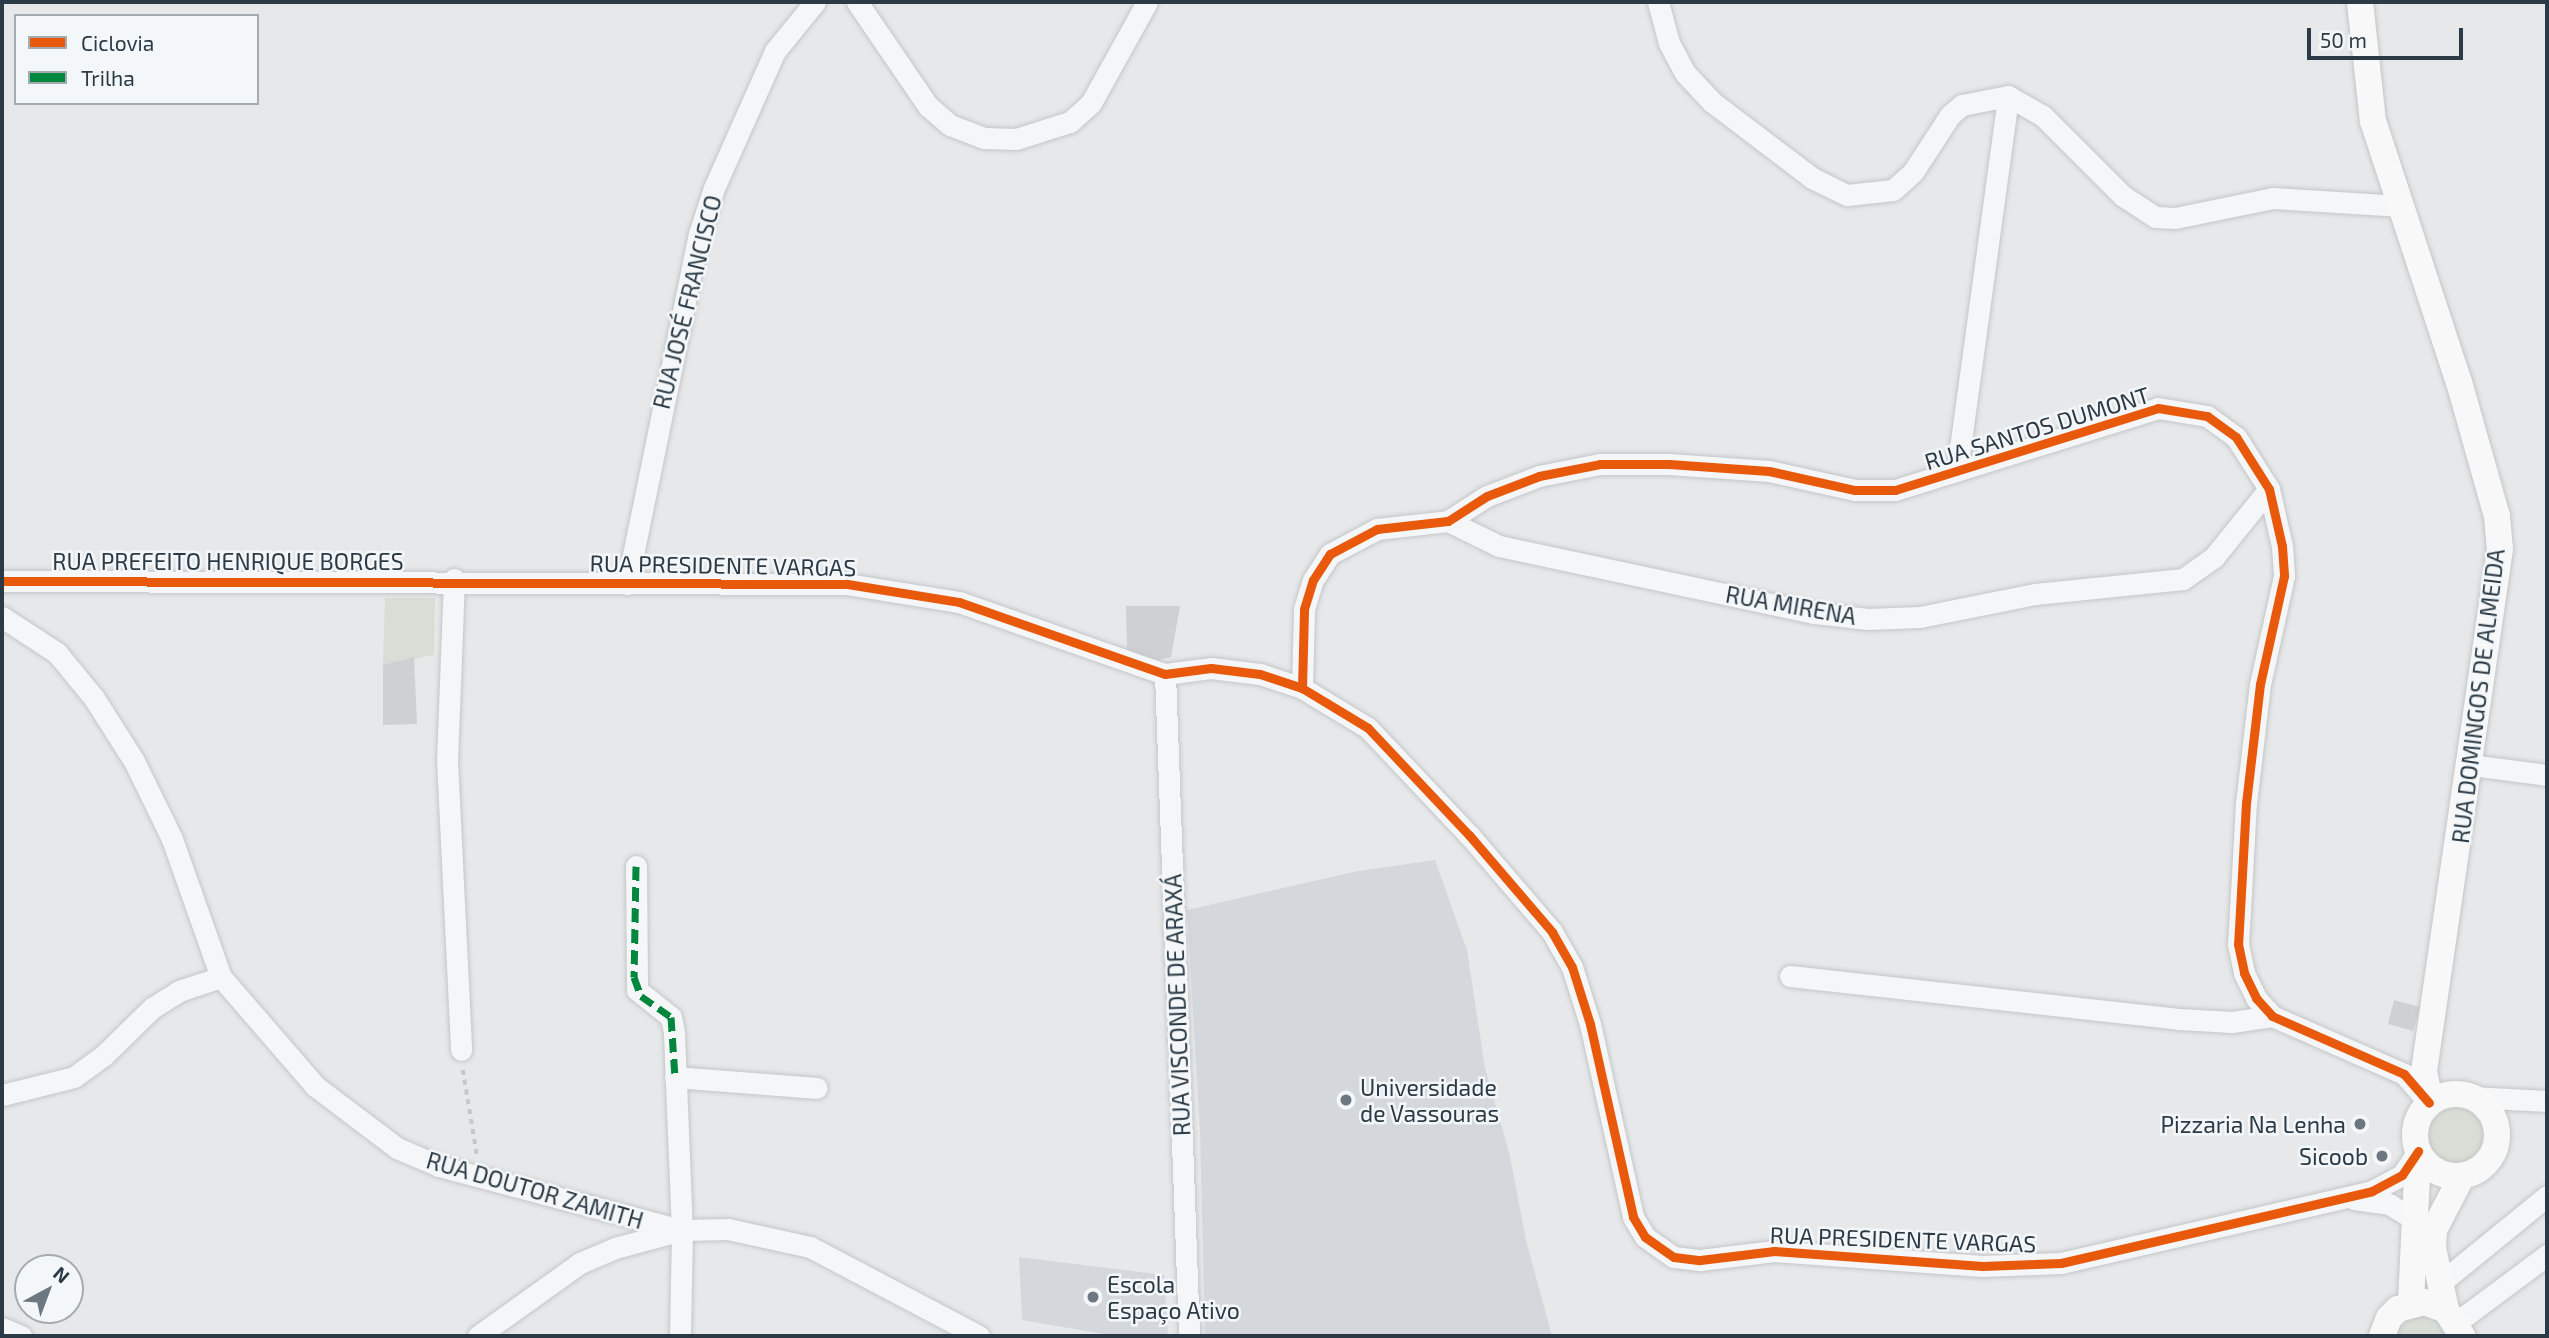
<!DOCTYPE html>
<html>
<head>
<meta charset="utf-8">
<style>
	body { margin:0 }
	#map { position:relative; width:2549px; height:1338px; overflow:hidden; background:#e6e8ea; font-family:"Exo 2",sans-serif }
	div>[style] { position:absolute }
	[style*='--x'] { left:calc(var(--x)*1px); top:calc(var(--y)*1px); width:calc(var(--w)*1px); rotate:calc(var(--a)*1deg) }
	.built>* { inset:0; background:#d4d8dd }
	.green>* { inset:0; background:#d8ded6 }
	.round { border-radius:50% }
	.building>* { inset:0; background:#ced1d3 }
	.path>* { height:3.5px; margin-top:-1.75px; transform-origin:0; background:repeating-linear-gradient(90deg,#c5c8ca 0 5px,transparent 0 10px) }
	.roads { filter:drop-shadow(0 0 2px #c4c6c8) drop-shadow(0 0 2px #c4c6c8) }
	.minor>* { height:21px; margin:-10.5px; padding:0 10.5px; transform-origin:10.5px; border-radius:10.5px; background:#f5f6f7 }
	.major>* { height:26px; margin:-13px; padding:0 13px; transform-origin:13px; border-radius:13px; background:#f8f8f8 }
	.major>.ring { margin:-13px; padding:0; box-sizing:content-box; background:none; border:26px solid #f8f8f8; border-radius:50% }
	.quiet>* { height:7px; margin-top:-3.5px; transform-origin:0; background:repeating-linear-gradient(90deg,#00873e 0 14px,transparent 0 21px) }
	.cycleway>* { height:9px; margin:-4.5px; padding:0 4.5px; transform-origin:4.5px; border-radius:4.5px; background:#e8590c }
	.dots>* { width:19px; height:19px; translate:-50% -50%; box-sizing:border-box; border:4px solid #f4f7f9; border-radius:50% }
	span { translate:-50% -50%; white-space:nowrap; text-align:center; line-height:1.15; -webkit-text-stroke:5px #f4f7f9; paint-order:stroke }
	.street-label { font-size:23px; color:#2b3a45 }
	.poi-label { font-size:23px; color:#2b3a45 }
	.left { translate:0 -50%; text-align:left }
	.right { translate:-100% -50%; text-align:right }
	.frame { position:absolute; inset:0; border:4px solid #2b3a45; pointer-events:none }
	.legend { position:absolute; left:14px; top:14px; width:245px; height:91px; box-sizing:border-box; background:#f4f7f9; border:2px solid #a4abb1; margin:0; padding:9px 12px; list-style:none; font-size:21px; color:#2b3a45 }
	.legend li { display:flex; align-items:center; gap:14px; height:35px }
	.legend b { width:35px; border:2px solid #a4abb1 }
	.north { position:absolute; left:14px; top:1254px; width:70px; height:70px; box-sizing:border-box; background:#f4f7f9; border:2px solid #a4abb1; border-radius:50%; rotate:41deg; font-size:19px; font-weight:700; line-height:28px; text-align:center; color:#2b3a45 }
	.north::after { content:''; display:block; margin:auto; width:24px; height:32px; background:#6c777f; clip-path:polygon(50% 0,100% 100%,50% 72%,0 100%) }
	.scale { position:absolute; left:2307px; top:28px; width:156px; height:32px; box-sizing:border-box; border:4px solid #2b3a45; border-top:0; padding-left:9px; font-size:21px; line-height:24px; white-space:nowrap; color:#2b3a45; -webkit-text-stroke:5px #f4f7f9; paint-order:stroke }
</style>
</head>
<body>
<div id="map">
	<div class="built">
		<i style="clip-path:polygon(1435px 860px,1467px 950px,1485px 1068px,1510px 1156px,1526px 1240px,1552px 1336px,1205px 1336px,1200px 1132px,1187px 910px,1358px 871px)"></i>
		<i style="clip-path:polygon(1019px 1257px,1164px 1275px,1168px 1336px,1115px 1336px,1022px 1320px)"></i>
	</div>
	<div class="green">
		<i style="clip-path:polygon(385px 598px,435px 598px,434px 655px,383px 665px)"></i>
		<i class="round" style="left:2424px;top:1100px;width:68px;height:68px"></i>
		<i style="clip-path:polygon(2433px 1312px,2454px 1336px,2393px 1336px,2403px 1318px)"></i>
	</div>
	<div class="building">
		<i style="clip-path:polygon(1126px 606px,1180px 606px,1171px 657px,1147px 663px,1127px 650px)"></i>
		<i style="clip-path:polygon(414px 657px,417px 724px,383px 725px,383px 665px)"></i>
		<i style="clip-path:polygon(2394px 1000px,2420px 1007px,2413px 1031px,2388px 1024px)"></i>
	</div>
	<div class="path">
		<i style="--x:463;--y:1070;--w:86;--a:80.6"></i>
	</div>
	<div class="roads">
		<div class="minor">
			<i style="--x:857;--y:2;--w:126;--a:55.7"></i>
			<i style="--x:928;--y:106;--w:29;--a:41"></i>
			<i style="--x:950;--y:125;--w:36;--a:21"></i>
			<i style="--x:984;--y:138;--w:32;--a:2"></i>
			<i style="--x:1016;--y:139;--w:57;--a:-17.5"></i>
			<i style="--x:1070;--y:122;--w:28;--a:-42"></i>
			<i style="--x:1091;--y:103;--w:115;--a:-61"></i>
			<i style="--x:1658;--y:2;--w:42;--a:75"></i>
			<i style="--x:1669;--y:43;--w:34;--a:62"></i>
			<i style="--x:1685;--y:73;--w:40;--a:47"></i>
			<i style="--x:1712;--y:102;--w:126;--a:37.2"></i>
			<i style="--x:1812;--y:178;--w:39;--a:26"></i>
			<i style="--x:1847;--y:195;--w:46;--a:-6.2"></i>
			<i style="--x:1893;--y:190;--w:27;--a:-42"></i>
			<i style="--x:1913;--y:172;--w:68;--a:-57"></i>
			<i style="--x:1950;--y:115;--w:16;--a:-40"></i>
			<i style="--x:1962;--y:105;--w:47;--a:-11.1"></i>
			<i style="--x:2008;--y:96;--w:40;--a:29.7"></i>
			<i style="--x:2043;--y:116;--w:113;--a:45"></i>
			<i style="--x:2123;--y:196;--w:38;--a:33"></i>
			<i style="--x:2155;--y:217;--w:20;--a:3"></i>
			<i style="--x:2175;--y:218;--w:100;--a:-11.5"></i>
			<i style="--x:2273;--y:198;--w:128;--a:3.6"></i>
			<i style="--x:1957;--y:470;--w:377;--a:-82.2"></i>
			<i style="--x:1448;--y:521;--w:57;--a:26.1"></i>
			<i style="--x:1499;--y:546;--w:323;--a:12"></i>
			<i style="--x:1815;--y:613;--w:53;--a:6.5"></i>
			<i style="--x:1868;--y:619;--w:52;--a:-2.2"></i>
			<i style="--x:1920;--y:617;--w:117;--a:-11.3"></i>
			<i style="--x:2035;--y:594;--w:149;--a:-5.8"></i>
			<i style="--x:2183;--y:579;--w:38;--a:-35"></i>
			<i style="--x:2214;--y:557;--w:87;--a:-51"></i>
			<i style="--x:454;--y:579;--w:181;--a:92.2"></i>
			<i style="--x:447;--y:760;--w:290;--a:87.2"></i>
			<i style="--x:2;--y:581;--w:845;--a:0.2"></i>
			<i style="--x:847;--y:584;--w:113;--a:9.1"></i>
			<i style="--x:959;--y:602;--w:218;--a:19.3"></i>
			<i style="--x:1165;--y:674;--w:46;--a:-7.4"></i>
			<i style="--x:1211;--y:668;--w:49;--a:7"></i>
			<i style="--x:1260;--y:674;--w:44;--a:18.4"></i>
			<i style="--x:1302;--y:688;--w:77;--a:31.2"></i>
			<i style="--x:1368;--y:728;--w:147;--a:46.7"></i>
			<i style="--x:1469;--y:835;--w:128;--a:49.4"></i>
			<i style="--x:1552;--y:932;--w:40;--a:60.3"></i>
			<i style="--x:1572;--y:967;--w:60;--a:72.5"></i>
			<i style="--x:1590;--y:1024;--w:198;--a:77.4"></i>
			<i style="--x:1633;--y:1217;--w:23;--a:59"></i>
			<i style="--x:1645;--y:1237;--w:35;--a:35"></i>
			<i style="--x:1674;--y:1257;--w:26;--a:7"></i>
			<i style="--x:1700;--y:1260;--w:75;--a:-6.9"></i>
			<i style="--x:1774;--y:1251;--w:209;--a:4.1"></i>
			<i style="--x:1982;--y:1266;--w:79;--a:-2.2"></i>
			<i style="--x:2061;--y:1263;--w:319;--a:-13"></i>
			<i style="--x:2372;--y:1191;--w:34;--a:-28"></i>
			<i style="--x:2402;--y:1175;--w:29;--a:-56"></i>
			<i style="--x:627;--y:584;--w:357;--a:-78.4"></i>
			<i style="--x:699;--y:234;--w:48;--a:-71.9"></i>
			<i style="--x:714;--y:188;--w:150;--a:-66"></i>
			<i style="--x:775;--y:51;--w:63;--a:-50.8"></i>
			<i style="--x:2;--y:617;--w:66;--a:33.2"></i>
			<i style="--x:57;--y:653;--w:58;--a:50.6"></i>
			<i style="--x:94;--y:698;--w:75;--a:57.6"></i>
			<i style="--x:134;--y:761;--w:87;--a:64"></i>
			<i style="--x:172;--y:839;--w:146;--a:70.5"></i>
			<i style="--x:221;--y:977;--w:144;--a:49.2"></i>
			<i style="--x:315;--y:1086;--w:103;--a:37.1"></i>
			<i style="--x:397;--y:1148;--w:46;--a:23.2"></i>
			<i style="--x:439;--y:1166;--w:251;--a:14.8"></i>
			<i style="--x:1165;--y:674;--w:662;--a:87.92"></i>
			<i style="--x:1302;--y:688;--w:79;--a:-88.5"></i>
			<i style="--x:1304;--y:609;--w:30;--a:-73"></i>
			<i style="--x:1313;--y:580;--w:31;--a:-57"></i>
			<i style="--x:1330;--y:554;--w:53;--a:-28"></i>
			<i style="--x:1377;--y:529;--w:71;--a:-6.4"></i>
			<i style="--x:1448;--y:521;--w:46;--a:-32.7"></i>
			<i style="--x:1487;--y:496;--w:56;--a:-21"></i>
			<i style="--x:1539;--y:476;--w:62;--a:-11.1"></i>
			<i style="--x:1600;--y:464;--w:69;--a:0"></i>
			<i style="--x:1669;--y:464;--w:100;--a:4"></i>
			<i style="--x:1769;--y:471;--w:88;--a:12.5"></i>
			<i style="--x:1855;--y:490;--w:40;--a:0"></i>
			<i style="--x:1895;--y:490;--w:275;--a:-17.3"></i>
			<i style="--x:2158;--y:408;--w:50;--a:9.3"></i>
			<i style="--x:2207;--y:416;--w:36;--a:36"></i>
			<i style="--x:2236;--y:437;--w:62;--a:57.6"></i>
			<i style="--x:2269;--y:489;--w:58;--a:77.2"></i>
			<i style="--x:2282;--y:546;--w:30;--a:86"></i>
			<i style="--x:2284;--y:576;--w:111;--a:102.5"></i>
			<i style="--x:2260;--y:684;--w:120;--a:96.7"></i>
			<i style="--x:2246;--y:803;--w:141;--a:93.2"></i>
			<i style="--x:2238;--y:944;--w:30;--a:78"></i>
			<i style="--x:2244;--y:973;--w:28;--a:64"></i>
			<i style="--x:2256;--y:998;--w:24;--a:48"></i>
			<i style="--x:2272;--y:1016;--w:144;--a:23.7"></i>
			<i style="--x:2404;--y:1074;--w:38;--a:49"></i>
			<i style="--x:2471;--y:765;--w:77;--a:7.5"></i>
			<i style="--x:636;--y:866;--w:124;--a:89.5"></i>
			<i style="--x:637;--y:990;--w:43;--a:38.5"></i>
			<i style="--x:671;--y:1017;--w:16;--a:79"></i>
			<i style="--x:674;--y:1033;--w:197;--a:87.7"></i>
			<i style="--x:682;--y:1230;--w:106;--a:91.1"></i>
			<i style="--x:1790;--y:976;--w:391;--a:6.3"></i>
			<i style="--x:2179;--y:1019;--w:53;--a:3.2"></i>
			<i style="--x:2232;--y:1022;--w:40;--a:-8.5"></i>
			<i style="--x:675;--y:1077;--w:142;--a:4.4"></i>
			<i style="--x:2;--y:1095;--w:74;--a:-14"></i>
			<i style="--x:74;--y:1077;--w:36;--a:-36"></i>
			<i style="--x:103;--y:1056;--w:69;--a:-44.4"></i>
			<i style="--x:152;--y:1008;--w:32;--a:-32"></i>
			<i style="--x:179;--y:991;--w:44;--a:-18.4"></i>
			<i style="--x:2471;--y:1097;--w:76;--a:3"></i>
			<i style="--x:2354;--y:1199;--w:35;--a:8"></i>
			<i style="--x:2389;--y:1204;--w:29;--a:31"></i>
			<i style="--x:2439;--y:1284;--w:139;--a:-39.2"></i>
			<i style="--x:2457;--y:1322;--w:112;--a:-36.7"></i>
			<i style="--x:2;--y:1328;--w:21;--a:23"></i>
			<i style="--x:478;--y:1336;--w:125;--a:-35.6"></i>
			<i style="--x:580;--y:1263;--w:38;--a:-23"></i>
			<i style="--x:615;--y:1248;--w:69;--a:-15"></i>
			<i style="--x:682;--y:1230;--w:46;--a:-1.2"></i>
			<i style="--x:728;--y:1229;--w:84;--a:12.4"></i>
			<i style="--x:810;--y:1247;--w:191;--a:27.8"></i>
		</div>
		<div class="major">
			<i style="--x:2360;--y:2;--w:120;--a:83.8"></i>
			<i style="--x:2373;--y:121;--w:275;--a:71.8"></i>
			<i style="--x:2459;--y:382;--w:139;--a:74.2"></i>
			<i style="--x:2497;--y:516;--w:33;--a:85"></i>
			<i style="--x:2500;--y:549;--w:528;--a:98.28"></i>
			<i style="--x:2424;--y:1071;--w:32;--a:79"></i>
			<i class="ring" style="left:2415px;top:1094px;width:56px;height:56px"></i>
			<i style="--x:2411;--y:1303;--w:151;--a:-87.3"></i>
			<i style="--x:2446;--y:1310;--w:63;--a:-101.8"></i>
			<i style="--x:2433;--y:1248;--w:18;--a:-87"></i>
			<i style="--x:2434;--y:1230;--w:61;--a:-62.6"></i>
			<i style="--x:2382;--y:1336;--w:19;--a:-69"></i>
			<i style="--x:2389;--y:1318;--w:13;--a:-45"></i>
			<i style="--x:2398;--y:1309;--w:27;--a:-15"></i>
			<i style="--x:2424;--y:1302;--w:23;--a:20"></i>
			<i style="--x:2446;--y:1310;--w:31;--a:58"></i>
		</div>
	</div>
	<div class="quiet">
		<i style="--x:636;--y:866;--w:111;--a:91"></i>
		<i style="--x:634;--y:977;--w:20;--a:70"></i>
		<i style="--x:641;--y:996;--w:37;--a:35"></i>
		<i style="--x:671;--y:1017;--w:60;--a:86.2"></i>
	</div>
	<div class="cycleway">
		<i style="--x:2;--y:581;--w:845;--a:0.2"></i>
		<i style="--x:847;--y:584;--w:113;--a:9.1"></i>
		<i style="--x:959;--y:602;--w:218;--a:19.3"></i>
		<i style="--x:1165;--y:674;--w:46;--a:-7.4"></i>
		<i style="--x:1211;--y:668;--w:49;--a:7"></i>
		<i style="--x:1260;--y:674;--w:44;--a:18.4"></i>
		<i style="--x:1302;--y:688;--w:77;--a:31.2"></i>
		<i style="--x:1368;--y:728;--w:147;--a:46.7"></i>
		<i style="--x:1469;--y:835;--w:128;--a:49.4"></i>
		<i style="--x:1552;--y:932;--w:40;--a:60.3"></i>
		<i style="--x:1572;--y:967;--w:60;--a:72.5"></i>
		<i style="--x:1590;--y:1024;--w:198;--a:77.4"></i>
		<i style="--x:1633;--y:1217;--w:23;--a:59"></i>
		<i style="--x:1645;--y:1237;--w:35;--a:35"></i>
		<i style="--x:1674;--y:1257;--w:26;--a:7"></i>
		<i style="--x:1700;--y:1260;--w:75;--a:-6.9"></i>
		<i style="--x:1774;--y:1251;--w:209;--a:4.1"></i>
		<i style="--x:1982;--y:1266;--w:79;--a:-2.2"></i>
		<i style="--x:2061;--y:1263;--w:319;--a:-13"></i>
		<i style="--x:2372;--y:1191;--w:34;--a:-28"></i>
		<i style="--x:2402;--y:1175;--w:29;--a:-56"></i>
		<i style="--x:1302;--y:688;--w:79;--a:-88.5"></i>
		<i style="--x:1304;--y:609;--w:30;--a:-73"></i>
		<i style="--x:1313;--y:580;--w:31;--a:-57"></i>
		<i style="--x:1330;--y:554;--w:53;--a:-28"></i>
		<i style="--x:1377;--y:529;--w:71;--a:-6.4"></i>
		<i style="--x:1448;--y:521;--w:46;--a:-32.7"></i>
		<i style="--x:1487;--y:496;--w:56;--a:-21"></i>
		<i style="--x:1539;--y:476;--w:62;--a:-11.1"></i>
		<i style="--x:1600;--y:464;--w:69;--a:0"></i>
		<i style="--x:1669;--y:464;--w:100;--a:4"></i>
		<i style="--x:1769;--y:471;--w:88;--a:12.5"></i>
		<i style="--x:1855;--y:490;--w:40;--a:0"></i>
		<i style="--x:1895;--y:490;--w:275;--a:-17.3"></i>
		<i style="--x:2158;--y:408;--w:50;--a:9.3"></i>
		<i style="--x:2207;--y:416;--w:36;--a:36"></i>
		<i style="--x:2236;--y:437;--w:62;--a:57.6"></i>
		<i style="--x:2269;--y:489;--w:58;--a:77.2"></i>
		<i style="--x:2282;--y:546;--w:30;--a:86"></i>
		<i style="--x:2284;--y:576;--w:111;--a:102.5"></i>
		<i style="--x:2260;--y:684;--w:120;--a:96.7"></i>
		<i style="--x:2246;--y:803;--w:141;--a:93.2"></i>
		<i style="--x:2238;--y:944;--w:30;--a:78"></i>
		<i style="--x:2244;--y:973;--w:28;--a:64"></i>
		<i style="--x:2256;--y:998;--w:24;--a:48"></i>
		<i style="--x:2272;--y:1016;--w:144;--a:23.7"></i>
		<i style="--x:2404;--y:1074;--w:38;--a:49"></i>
	</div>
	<div class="dots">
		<i style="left:1346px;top:1100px;background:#6c777f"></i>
		<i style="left:2360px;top:1124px;background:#6c777f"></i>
		<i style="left:2382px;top:1156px;background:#6c777f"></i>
		<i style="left:1093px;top:1297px;background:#6c777f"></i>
	</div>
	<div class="street-label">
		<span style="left:687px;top:302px;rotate:-76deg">RUA JOSÉ FRANCISCO</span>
		<span style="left:2037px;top:428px;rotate:-17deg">RUA SANTOS DUMONT</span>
		<span style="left:228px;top:561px">RUA PREFEITO HENRIQUE BORGES</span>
		<span style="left:723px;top:565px;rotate:1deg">RUA PRESIDENTE VARGAS</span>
		<span style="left:1791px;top:605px;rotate:10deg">RUA MIRENA</span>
		<span style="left:2478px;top:696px;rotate:-83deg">RUA DOMINGOS DE ALMEIDA</span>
		<span style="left:1177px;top:1005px;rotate:-92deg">RUA VISCONDE DE ARAXÁ</span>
		<span style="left:535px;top:1190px;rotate:16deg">RUA DOUTOR ZAMITH</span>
		<span style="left:1903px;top:1239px;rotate:2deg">RUA PRESIDENTE VARGAS</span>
	</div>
	<div class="poi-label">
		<span class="left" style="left:1360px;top:1100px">Universidade<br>de Vassouras</span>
		<span class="right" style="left:2346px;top:1124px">Pizzaria Na Lenha</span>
		<span class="right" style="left:2368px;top:1156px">Sicoob</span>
		<span class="left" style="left:1107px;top:1297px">Escola<br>Espaço Ativo</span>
	</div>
	<div class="frame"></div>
	<ul class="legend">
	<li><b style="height:9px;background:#e8590c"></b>Ciclovia</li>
	<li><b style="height:9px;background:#00873e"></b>Trilha</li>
	</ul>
	<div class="north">N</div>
	<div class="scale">50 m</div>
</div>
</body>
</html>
